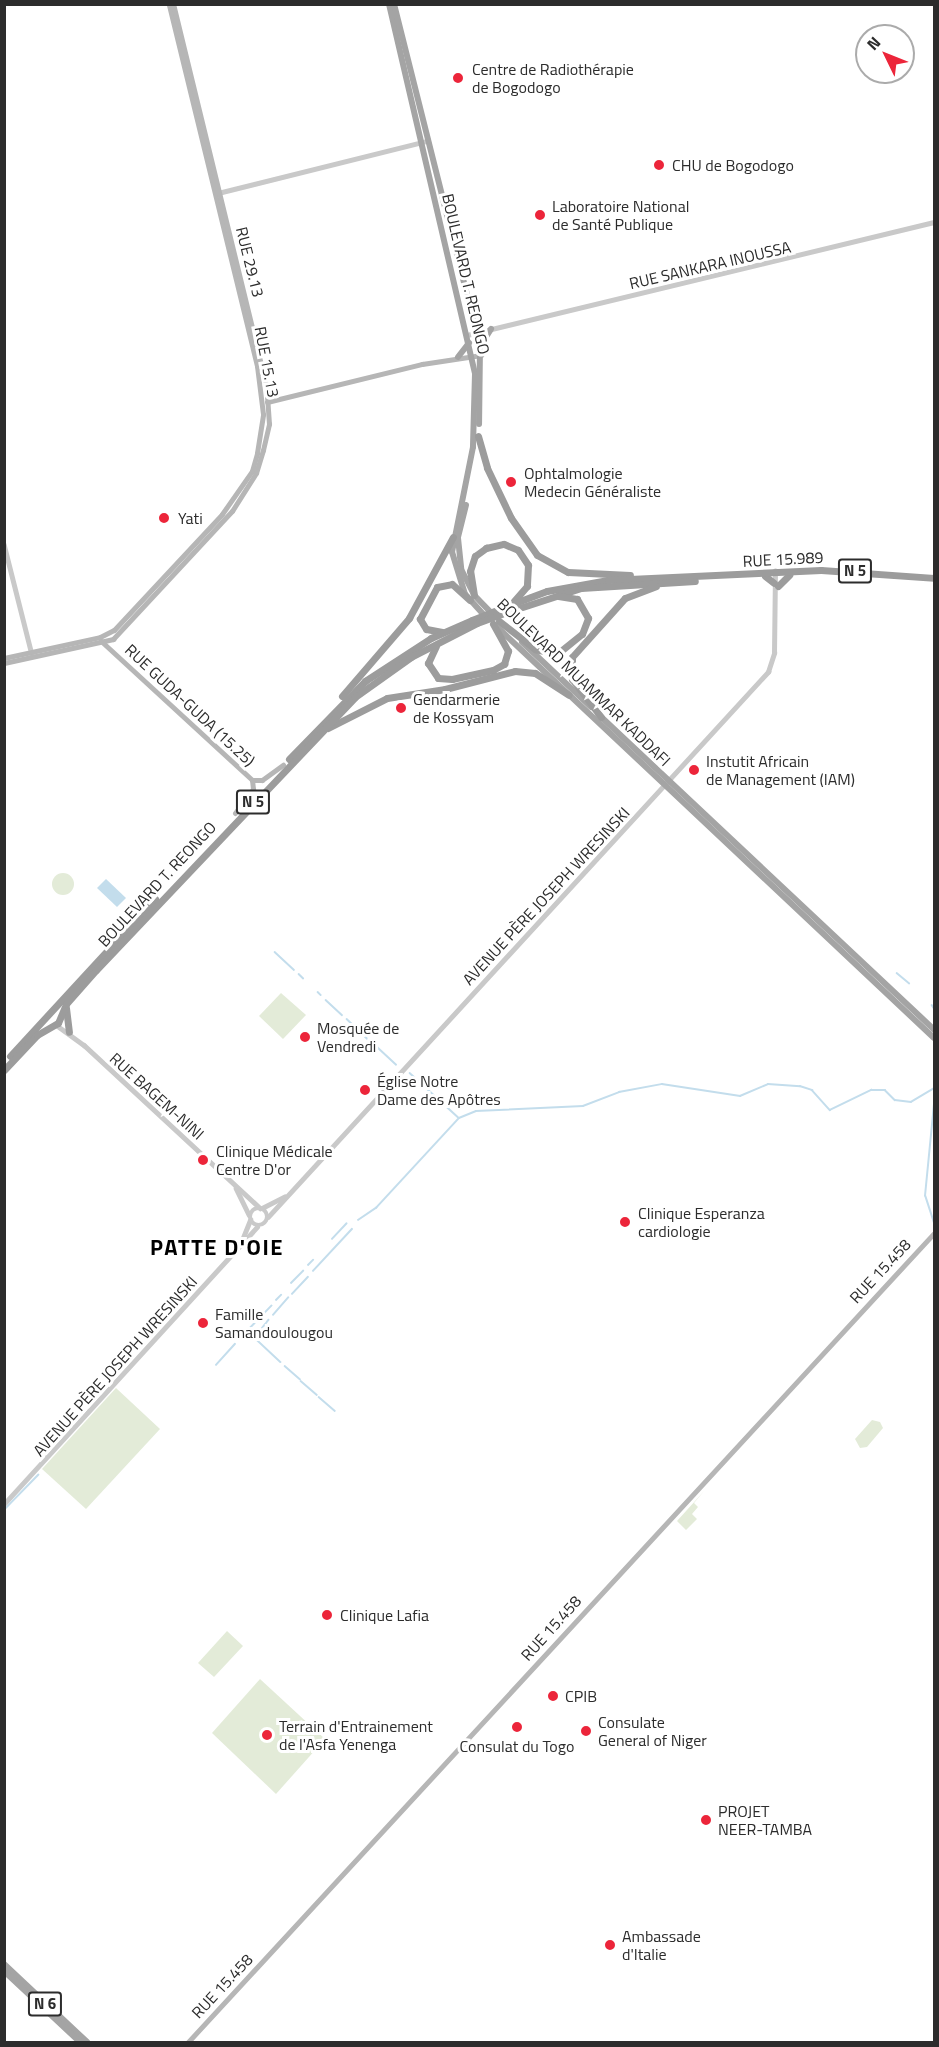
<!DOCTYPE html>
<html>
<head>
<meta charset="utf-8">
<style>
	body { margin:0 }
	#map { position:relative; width:939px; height:2047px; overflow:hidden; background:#fff; font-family:"Titillium Web",sans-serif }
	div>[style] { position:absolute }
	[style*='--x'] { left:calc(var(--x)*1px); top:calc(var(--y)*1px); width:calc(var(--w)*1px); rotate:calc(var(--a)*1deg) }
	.green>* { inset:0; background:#e3ebd8 }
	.round { border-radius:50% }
	.water>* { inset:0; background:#c3ddec }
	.stream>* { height:1.5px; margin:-0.75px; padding:0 0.75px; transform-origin:0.75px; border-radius:0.75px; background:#c3ddec }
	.tertiary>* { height:4.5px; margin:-2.25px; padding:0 2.25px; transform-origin:2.25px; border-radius:2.25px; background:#c9c9c9 }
	.tertiary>.ring { margin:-2.25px; padding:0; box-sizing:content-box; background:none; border:4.5px solid #c9c9c9; border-radius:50% }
	.secondary>* { height:5px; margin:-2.5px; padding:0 2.5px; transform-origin:2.5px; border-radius:2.5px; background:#b6b6b6 }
	.primary>* { height:6px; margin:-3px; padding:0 3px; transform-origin:3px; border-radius:3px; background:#a4a4a4 }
	.trunk>* { height:7px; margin:-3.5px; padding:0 3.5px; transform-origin:3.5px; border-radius:3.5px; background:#9c9c9c }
	.trunk-bridge>* { height:7px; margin:-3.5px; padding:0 3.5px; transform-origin:3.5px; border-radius:3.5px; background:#9c9c9c }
	.dots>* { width:16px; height:16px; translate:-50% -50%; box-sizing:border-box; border:3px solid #fff; border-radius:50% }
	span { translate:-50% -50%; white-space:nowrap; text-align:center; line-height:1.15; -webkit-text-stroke:6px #fff; paint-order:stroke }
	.shield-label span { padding:2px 4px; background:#fff; border:2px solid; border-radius:4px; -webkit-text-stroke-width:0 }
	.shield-label { font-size:15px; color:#2c2c2c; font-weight:700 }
	.poi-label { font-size:16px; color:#2c2c2c }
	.left { translate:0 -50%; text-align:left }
	.street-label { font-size:16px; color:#2c2c2c }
	.district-label { font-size:22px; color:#000; font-weight:700; letter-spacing:1.5px }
	.frame { position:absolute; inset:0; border:6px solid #2c2c2c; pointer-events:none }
	.north { position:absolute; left:855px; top:24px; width:60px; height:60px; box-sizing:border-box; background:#fff; border:2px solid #ababab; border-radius:50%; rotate:313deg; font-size:16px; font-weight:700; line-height:24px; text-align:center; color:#2c2c2c }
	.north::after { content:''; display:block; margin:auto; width:21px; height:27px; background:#ec253a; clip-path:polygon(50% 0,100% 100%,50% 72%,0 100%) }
</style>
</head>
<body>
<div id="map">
	<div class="green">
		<i class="round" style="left:52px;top:873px;width:22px;height:22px"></i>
		<i style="clip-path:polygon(281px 993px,306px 1015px,283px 1039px,259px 1016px)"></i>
		<i style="clip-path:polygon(116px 1388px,160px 1429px,86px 1509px,42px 1469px)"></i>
		<i style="clip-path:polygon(872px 1420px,880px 1422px,883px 1428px,867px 1447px,860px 1448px,855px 1439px)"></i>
		<i style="clip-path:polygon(705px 1490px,694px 1503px,698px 1507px,692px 1514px,697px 1519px,686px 1530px,677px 1521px)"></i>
		<i style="clip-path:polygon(227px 1631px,243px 1646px,214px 1677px,198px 1663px)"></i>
		<i style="clip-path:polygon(260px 1679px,325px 1739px,276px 1794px,212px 1733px)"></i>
	</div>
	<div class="water">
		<i style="clip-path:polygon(106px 879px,126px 898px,117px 907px,97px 888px)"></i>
	</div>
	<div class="stream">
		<i style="--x:275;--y:952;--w:26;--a:43"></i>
		<i style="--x:897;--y:973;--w:16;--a:40"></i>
		<i style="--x:299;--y:974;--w:6;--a:45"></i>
		<i style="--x:318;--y:992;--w:4;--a:45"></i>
		<i style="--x:326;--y:1000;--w:22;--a:43"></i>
		<i style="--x:932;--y:1005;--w:4;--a:56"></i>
		<i style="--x:347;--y:1019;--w:28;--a:44"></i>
		<i style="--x:372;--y:1042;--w:33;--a:43"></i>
		<i style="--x:410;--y:1073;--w:65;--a:42.5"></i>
		<i style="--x:358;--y:1220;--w:22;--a:-34"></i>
		<i style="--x:376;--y:1208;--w:122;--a:-47.3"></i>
		<i style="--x:459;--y:1118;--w:18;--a:-22"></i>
		<i style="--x:476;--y:1111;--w:107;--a:-2.7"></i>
		<i style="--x:583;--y:1106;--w:39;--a:-21"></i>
		<i style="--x:619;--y:1092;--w:44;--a:-10.5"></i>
		<i style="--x:662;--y:1084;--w:79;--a:8.7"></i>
		<i style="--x:740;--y:1096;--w:30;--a:-23"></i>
		<i style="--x:768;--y:1084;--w:32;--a:4"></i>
		<i style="--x:800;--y:1086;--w:13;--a:18"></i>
		<i style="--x:812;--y:1090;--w:27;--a:48"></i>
		<i style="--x:830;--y:1110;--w:46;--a:-26"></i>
		<i style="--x:871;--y:1090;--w:14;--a:0"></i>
		<i style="--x:885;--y:1090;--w:14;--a:45"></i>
		<i style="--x:895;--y:1100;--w:16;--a:7"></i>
		<i style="--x:911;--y:1102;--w:27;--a:-31"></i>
		<i style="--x:934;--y:1223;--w:28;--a:-108"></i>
		<i style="--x:925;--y:1196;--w:92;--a:-84.4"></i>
		<i style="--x:332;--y:1239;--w:21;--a:-47"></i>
		<i style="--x:308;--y:1265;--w:7;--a:-45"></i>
		<i style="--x:313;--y:1271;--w:57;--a:-47.1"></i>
		<i style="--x:291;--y:1283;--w:17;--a:-45"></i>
		<i style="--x:292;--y:1294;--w:23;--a:-47"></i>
		<i style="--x:276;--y:1300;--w:7;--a:-45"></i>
		<i style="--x:273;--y:1315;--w:23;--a:-49"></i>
		<i style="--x:269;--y:1320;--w:23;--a:128"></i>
		<i style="--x:255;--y:1338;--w:35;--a:43"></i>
		<i style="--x:247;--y:1331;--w:35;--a:-46"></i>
		<i style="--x:216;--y:1365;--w:28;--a:-48"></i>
		<i style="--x:285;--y:1366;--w:20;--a:41"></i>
		<i style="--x:301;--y:1381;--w:21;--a:41"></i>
		<i style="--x:319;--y:1397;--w:21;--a:41"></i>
		<i style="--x:4;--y:1510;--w:49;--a:-45.8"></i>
	</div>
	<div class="tertiary">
		<i style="--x:218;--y:193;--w:215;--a:-14"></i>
		<i style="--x:467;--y:335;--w:480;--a:-13.6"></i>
		<i style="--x:4;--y:544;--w:114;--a:75.8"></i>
		<i style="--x:55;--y:1024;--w:36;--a:36"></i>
		<i style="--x:84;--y:1045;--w:240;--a:42.8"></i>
		<i style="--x:236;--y:1188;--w:30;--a:64"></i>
		<i class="ring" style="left:250px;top:1208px;width:13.5px;height:13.5px"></i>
		<i style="--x:262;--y:1208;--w:25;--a:-27"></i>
		<i style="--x:268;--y:1217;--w:740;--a:-47.47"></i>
		<i style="--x:768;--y:672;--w:20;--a:-72"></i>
		<i style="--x:774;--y:653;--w:82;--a:-89.3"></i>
		<i style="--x:242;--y:1240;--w:22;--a:-68"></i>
		<i style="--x:4;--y:1504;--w:375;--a:-47.6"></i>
	</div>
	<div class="secondary">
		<i style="--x:267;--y:402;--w:160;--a:-13.8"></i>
		<i style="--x:422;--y:364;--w:60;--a:-8.7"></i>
		<i style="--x:101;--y:641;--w:205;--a:42.6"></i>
		<i style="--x:4;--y:658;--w:98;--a:-12.3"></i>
		<i style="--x:100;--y:637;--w:16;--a:-27"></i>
		<i style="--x:114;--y:630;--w:158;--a:-47"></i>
		<i style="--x:222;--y:514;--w:52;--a:-55.1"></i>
		<i style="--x:252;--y:471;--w:19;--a:-74"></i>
		<i style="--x:257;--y:453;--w:39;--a:-81"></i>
		<i style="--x:263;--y:414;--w:48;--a:-97.1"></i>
		<i style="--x:257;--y:366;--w:373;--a:-103.7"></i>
		<i style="--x:4;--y:663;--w:112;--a:-12.4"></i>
		<i style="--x:113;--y:639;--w:175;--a:-47.1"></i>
		<i style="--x:232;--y:511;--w:45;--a:-57.7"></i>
		<i style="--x:256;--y:473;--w:24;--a:-73"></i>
		<i style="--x:263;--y:450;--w:27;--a:-77"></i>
		<i style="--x:269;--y:424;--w:39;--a:-94"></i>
		<i style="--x:266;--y:385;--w:392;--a:-103.7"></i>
		<i style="--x:252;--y:780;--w:10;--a:0"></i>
		<i style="--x:262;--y:780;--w:26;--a:-36"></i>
		<i style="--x:235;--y:813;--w:30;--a:-53"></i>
		<i style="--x:253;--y:789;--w:9;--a:-96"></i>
		<i style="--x:188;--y:2042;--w:1100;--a:-47.32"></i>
	</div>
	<div class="primary">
		<i style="--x:389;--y:4;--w:380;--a:76.9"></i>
		<i style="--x:475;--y:374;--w:73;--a:91.6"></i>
		<i style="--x:473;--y:447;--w:107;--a:101.3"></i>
		<i style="--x:452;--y:552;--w:44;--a:72.8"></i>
		<i style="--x:465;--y:594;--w:31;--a:48"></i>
		<i style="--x:394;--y:4;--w:353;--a:75.9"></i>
		<i style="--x:480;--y:346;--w:78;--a:90.7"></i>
		<i style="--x:481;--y:345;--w:19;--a:-58"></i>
		<i style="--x:458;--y:357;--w:18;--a:-52"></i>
		<i style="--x:466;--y:505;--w:34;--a:104"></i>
		<i style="--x:458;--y:538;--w:31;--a:84"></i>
		<i style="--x:461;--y:569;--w:29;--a:63"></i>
		<i style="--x:474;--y:595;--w:28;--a:46"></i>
		<i style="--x:496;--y:626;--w:601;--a:43.25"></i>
		<i style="--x:522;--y:642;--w:95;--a:43.3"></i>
		<i style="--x:598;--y:714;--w:461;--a:43.2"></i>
		<i style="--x:4;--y:1964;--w:114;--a:43.2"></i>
		<i style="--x:4;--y:1971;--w:104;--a:43.1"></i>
	</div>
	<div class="trunk">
		<i style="--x:478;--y:436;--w:33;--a:74"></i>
		<i style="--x:487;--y:468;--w:55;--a:64.4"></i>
		<i style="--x:511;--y:518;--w:45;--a:54.9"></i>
		<i style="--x:537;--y:555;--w:35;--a:29"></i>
		<i style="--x:568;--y:572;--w:62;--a:2.8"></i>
		<i style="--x:765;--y:576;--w:11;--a:38"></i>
		<i style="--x:778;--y:586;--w:16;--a:-45"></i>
		<i style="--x:474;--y:595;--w:24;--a:-99"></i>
		<i style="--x:470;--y:571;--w:16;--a:-72"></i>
		<i style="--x:475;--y:556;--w:14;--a:-36"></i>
		<i style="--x:486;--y:548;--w:18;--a:-13"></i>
		<i style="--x:504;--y:544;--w:15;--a:23"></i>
		<i style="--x:518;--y:550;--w:18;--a:56"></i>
		<i style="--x:528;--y:565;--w:21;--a:93"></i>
		<i style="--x:527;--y:586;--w:20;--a:131"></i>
		<i style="--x:499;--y:609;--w:51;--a:-20.6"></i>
		<i style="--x:547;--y:591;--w:62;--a:-10.2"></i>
		<i style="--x:608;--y:580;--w:213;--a:-2.7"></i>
		<i style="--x:821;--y:570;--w:113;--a:4"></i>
		<i style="--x:504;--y:613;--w:81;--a:-18"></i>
		<i style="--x:581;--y:588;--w:114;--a:-3.5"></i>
		<i style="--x:499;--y:621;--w:46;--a:37.9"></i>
		<i style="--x:535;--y:649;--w:23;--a:13"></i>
		<i style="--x:557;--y:654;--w:32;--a:-39"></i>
		<i style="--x:582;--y:634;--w:17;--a:-69"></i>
		<i style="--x:588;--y:618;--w:22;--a:-120"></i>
		<i style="--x:577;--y:599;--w:19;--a:-171"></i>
		<i style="--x:442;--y:632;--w:16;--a:-169"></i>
		<i style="--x:426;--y:629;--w:12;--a:-121"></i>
		<i style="--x:420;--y:619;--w:36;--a:-62"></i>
		<i style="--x:437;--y:587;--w:15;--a:-11"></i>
		<i style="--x:452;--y:584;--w:24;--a:42"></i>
		<i style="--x:436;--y:646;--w:19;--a:115"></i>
		<i style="--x:428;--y:663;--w:18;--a:56"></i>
		<i style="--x:438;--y:678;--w:14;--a:4"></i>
		<i style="--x:452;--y:679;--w:42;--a:-12.4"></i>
		<i style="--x:493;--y:670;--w:13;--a:-29"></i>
		<i style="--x:504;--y:664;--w:14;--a:-73"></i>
		<i style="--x:508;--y:651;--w:31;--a:-119"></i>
		<i style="--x:342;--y:696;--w:103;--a:-49.3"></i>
		<i style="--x:409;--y:618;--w:92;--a:-61.5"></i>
		<i style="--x:601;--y:717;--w:48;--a:-127.3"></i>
		<i style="--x:572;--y:679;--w:22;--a:-90"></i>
		<i style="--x:572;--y:657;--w:79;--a:-48.1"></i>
		<i style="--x:625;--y:598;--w:33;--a:-21"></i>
		<i style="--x:328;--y:728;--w:66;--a:-27"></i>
		<i style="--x:387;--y:698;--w:59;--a:-8.8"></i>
		<i style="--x:445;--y:689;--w:72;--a:-14.4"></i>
		<i style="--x:515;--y:671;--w:20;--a:6"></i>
		<i style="--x:535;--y:673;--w:40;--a:32.9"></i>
		<i style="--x:289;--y:759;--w:109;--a:-45.7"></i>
		<i style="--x:365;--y:681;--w:79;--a:-33.1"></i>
		<i style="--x:431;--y:638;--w:45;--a:-23.7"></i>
		<i style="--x:66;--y:1008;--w:24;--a:83"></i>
		<i style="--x:10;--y:1056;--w:214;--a:-47.3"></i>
		<i style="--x:4;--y:1070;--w:48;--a:-46.7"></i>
		<i style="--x:37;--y:1035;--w:24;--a:-30"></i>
		<i style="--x:58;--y:1023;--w:21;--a:-67"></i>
		<i style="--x:66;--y:1004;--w:45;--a:-48.6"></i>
		<i style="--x:96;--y:970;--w:376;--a:-46.5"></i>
		<i style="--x:355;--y:697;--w:69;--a:-35.5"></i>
		<i style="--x:411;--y:657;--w:74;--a:-27.3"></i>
	</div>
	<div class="trunk-bridge">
		<i style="--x:472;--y:620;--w:29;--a:-22"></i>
		<i style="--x:477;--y:623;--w:29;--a:-20"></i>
	</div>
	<div class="dots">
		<i style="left:458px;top:78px;background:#ec253a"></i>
		<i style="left:659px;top:165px;background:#ec253a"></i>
		<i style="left:540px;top:215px;background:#ec253a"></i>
		<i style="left:511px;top:482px;background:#ec253a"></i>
		<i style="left:164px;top:518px;background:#ec253a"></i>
		<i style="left:401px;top:708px;background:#ec253a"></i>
		<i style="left:694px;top:770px;background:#ec253a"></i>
		<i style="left:305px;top:1037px;background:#ec253a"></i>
		<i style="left:365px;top:1090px;background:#ec253a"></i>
		<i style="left:203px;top:1160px;background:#ec253a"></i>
		<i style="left:625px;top:1222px;background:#ec253a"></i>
		<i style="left:203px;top:1323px;background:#ec253a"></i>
		<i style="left:327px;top:1615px;background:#ec253a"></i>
		<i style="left:553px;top:1696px;background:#ec253a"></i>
		<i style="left:517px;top:1727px;background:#ec253a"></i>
		<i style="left:586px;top:1731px;background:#ec253a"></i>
		<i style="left:267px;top:1735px;background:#ec253a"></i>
		<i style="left:706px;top:1820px;background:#ec253a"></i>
		<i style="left:610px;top:1945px;background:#ec253a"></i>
	</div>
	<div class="shield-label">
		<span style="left:855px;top:571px">N 5</span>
		<span style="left:253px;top:802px">N 5</span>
		<span style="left:45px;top:2004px">N 6</span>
	</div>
	<div class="poi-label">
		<span class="left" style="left:472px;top:78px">Centre de Radiothérapie<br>de Bogodogo</span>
		<span class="left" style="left:672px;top:165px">CHU de Bogodogo</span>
		<span class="left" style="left:552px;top:215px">Laboratoire National<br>de Santé Publique</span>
		<span class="left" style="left:524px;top:482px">Ophtalmologie<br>Medecin Généraliste</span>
		<span class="left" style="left:178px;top:518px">Yati</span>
		<span class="left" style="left:413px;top:708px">Gendarmerie<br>de Kossyam</span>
		<span class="left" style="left:706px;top:770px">Instutit Africain<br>de Management (IAM)</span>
		<span class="left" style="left:317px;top:1037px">Mosquée de<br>Vendredi</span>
		<span class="left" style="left:377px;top:1090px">Église Notre<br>Dame des Apôtres</span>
		<span class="left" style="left:216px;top:1160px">Clinique Médicale<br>Centre D'or</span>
		<span class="left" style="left:638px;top:1222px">Clinique Esperanza<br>cardiologie</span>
		<span class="left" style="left:215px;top:1323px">Famille<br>Samandoulougou</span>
		<span class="left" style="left:340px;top:1615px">Clinique Lafia</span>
		<span class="left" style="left:565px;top:1696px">CPIB</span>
		<span class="left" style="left:598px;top:1731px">Consulate<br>General of Niger</span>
		<span class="left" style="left:279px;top:1735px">Terrain d'Entrainement<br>de l'Asfa Yenenga</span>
		<span style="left:517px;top:1746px">Consulat du Togo</span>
		<span class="left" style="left:718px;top:1820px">PROJET<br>NEER-TAMBA</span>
		<span class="left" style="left:622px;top:1945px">Ambassade<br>d'Italie</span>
	</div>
	<div class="street-label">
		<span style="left:250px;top:262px;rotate:76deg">RUE 29.13</span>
		<span style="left:710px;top:265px;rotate:-13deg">RUE SANKARA INOUSSA</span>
		<span style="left:466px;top:274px;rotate:77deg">BOULEVARD T. REONGO</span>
		<span style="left:267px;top:362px;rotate:79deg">RUE 15.13</span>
		<span style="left:783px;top:559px;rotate:-3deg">RUE 15.989</span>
		<span style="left:584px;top:682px;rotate:44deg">BOULEVARD MUAMMAR KADDAFI</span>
		<span style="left:190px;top:705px;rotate:43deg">RUE GUDA-GUDA (15.25)</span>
		<span style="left:157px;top:884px;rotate:-47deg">BOULEVARD T. REONGO</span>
		<span style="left:546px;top:896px;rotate:-47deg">AVENUE PÈRE JOSEPH WRESINSKI</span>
		<span style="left:157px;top:1096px;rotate:42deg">RUE BAGEM-NINI</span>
		<span style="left:880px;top:1271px;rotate:-47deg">RUE 15.458</span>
		<span style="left:115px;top:1366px;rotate:-48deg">AVENUE PÈRE JOSEPH WRESINSKI</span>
		<span style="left:551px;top:1628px;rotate:-48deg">RUE 15.458</span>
		<span style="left:222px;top:1986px;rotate:-47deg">RUE 15.458</span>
	</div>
	<div class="district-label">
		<span style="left:217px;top:1248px">PATTE D'OIE</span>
	</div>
	<div class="frame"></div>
	<div class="north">N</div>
</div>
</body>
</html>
